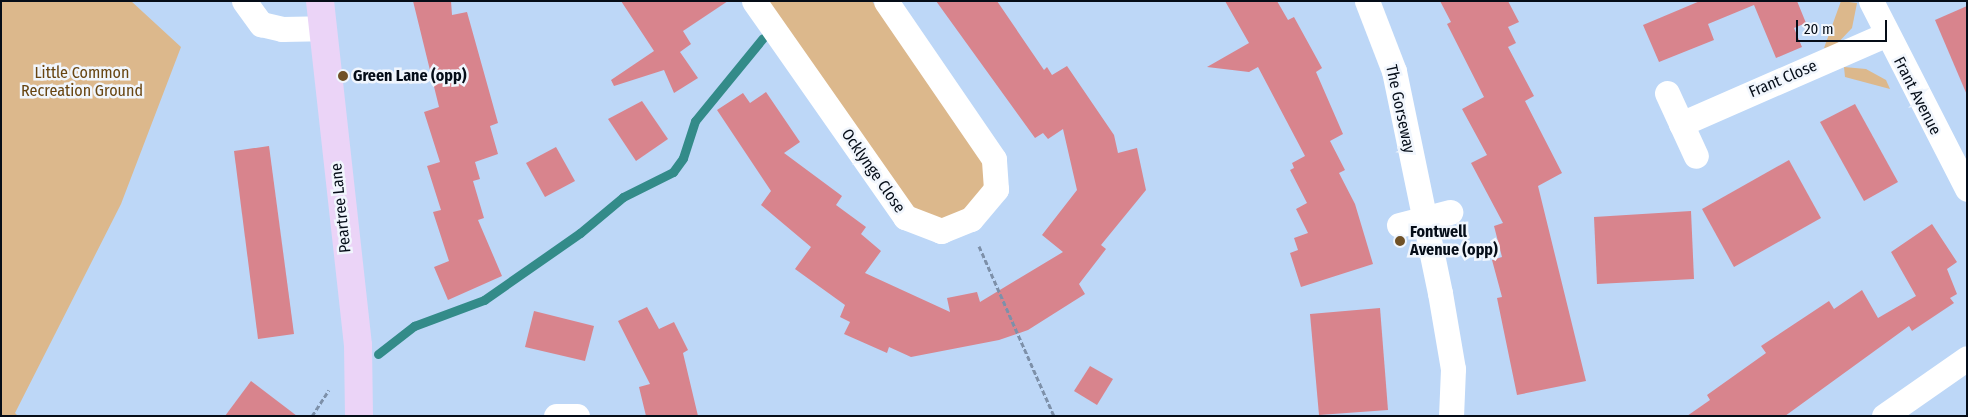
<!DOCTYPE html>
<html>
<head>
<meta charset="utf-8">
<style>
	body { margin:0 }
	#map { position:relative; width:1968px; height:417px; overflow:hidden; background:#bdd7f7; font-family:"Fira Sans Condensed",sans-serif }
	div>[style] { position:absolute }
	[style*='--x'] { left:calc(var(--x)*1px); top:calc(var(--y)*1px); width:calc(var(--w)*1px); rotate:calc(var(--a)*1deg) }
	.green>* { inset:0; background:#dcb88c }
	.stream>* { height:9px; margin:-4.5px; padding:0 4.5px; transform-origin:4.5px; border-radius:4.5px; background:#338b89 }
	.building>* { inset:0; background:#d8848d }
	.path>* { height:3px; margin-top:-1.5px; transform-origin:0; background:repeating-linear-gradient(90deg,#7d90a9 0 5px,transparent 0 7.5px) }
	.street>* { height:25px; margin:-12.5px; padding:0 12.5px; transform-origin:12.5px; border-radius:12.5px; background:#fff }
	.secondary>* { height:28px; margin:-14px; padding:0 14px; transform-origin:14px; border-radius:14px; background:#ebd4f7 }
	.dots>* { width:14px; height:14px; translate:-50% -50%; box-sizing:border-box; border:2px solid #f1f6fd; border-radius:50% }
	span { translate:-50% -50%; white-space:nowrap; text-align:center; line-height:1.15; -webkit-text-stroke:5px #f1f6fd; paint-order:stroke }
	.park-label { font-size:16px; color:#684511 }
	.poi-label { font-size:16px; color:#050d18; font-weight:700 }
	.left { translate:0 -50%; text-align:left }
	.street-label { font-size:16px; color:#050d18 }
	.frame { position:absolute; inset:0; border:2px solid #050d18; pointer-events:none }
	.scale { position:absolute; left:1796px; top:20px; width:91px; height:22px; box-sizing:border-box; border:2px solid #050d18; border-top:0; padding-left:6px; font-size:15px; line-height:18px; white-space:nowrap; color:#050d18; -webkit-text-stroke:4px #f1f6fd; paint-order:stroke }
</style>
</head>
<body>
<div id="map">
	<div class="green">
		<i style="clip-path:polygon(1px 1px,131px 1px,181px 47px,121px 204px,15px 413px,18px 416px,1px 416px)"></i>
		<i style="clip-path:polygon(767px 1px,872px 1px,984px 164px,985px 188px,965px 210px,942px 220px,914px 210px)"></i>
		<i style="clip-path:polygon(1841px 1px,1857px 3px,1852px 28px,1834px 47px,1824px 48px)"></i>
		<i style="clip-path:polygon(1844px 67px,1866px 69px,1886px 80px,1890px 89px,1845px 77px)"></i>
	</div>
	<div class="stream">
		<i style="--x:378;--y:354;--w:46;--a:-37.9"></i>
		<i style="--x:414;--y:326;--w:75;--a:-20.4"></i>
		<i style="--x:484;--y:300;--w:117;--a:-34.9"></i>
		<i style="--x:580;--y:233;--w:56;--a:-39.9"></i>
		<i style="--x:623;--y:197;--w:56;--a:-26.6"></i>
		<i style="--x:673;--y:172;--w:17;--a:-54"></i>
		<i style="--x:683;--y:158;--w:39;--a:-72"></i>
		<i style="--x:695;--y:121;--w:107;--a:-50.7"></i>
	</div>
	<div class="building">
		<i style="clip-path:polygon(413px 1px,451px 1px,452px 15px,467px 12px,498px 123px,490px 126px,498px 154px,475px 162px,480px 179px,473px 181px,484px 218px,478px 220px,502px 276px,448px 300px,434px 267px,449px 261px,433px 212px,441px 210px,427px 166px,440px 162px,424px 112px,439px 107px)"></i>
		<i style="clip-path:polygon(621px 1px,728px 1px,683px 31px,691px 44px,680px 52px,698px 78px,674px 93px,664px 70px,614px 86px,611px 80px,654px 51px)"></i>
		<i style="clip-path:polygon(936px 1px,997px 1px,1044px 70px,1047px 67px,1052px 75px,1067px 66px,1114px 135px,1118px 153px,1137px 148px,1146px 190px,1101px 245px,1106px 249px,1079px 284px,1085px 294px,1028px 330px,999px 340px,911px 357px,889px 347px,887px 353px,844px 334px,850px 322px,840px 317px,845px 305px,795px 269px,811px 247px,761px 205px,771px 191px,717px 110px,743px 93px,750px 103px,766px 92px,800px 142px,784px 153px,842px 196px,836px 205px,866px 227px,861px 234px,881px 251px,865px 273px,950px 312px,947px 298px,977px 292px,980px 302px,1063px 252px,1042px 235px,1077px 190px,1063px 129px,1048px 139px,1043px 133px,1035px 138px)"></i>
		<i style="clip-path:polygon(1225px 1px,1277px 1px,1288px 20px,1294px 17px,1322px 68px,1316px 72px,1343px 134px,1330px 141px,1345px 170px,1339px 173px,1355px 204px,1373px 264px,1301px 287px,1290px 253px,1298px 250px,1294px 238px,1308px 233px,1296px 209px,1307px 203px,1290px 170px,1294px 168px,1292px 163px,1305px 156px,1258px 67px,1249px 72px,1207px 67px,1249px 43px)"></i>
		<i style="clip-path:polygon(1440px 1px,1508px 1px,1519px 22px,1508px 27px,1516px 43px,1508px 47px,1534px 96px,1525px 101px,1562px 173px,1538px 186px,1586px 381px,1517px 395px,1497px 298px,1502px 297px,1492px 260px,1502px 257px,1494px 226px,1503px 223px,1471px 163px,1487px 155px,1462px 109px,1484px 97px,1447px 24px,1451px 22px)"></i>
		<i style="clip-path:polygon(1700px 1px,1797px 1px,1806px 23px,1794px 28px,1802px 47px,1776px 58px,1754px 5px,1708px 24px,1714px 40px,1659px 62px,1643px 25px)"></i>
		<i style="clip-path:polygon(1967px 6px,1967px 95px,1935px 20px)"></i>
		<i style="clip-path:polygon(642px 101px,668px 139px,636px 161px,608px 119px)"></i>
		<i style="clip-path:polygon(1855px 104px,1898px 182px,1864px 201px,1820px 122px)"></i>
		<i style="clip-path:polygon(269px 146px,294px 334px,258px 339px,234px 151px)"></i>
		<i style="clip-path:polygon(556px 147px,575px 181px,545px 197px,526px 163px)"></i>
		<i style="clip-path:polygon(1789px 160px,1821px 218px,1734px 267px,1702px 209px)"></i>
		<i style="clip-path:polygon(1691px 211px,1694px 279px,1597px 284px,1594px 217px)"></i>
		<i style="clip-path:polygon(1932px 224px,1957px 262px,1947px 269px,1957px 294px,1950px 298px,1954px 303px,1912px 331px,1909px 326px,1785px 416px,1687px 416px,1710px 400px,1707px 395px,1766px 353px,1761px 346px,1829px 301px,1834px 309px,1862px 290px,1878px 318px,1916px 296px,1891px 252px)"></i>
		<i style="clip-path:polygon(647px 307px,659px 329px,674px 322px,688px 350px,683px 353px,698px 416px,646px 416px,639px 387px,650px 384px,618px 321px)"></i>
		<i style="clip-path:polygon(1380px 308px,1388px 410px,1319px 415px,1310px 314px)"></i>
		<i style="clip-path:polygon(534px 311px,594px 326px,585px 361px,525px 347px)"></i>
		<i style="clip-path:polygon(1090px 366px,1113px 379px,1097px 405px,1074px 391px)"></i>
		<i style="clip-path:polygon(251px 381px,297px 416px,225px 416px)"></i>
	</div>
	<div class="path">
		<i style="--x:979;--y:246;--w:186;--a:66.2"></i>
		<i style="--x:312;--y:416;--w:31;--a:-57"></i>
	</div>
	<div class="street">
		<i style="--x:244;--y:1;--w:29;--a:54"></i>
		<i style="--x:261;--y:24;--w:22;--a:13"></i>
		<i style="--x:282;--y:29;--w:39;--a:-1"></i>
		<i style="--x:754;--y:1;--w:264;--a:55"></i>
		<i style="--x:905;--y:217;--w:39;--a:21"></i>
		<i style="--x:941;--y:231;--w:32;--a:-22"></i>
		<i style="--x:971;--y:219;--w:39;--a:-50"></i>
		<i style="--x:996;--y:189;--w:30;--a:-94"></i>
		<i style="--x:994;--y:159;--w:191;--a:-124.4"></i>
		<i style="--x:1367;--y:1;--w:75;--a:68.9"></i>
		<i style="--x:1394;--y:71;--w:227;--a:78.3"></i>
		<i style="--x:1440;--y:293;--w:77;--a:80.3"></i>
		<i style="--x:1453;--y:369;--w:47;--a:92.4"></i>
		<i style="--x:1871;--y:1;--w:211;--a:62.9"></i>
		<i style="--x:1667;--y:93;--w:69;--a:65.3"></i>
		<i style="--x:1681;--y:124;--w:223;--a:-23.6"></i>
		<i style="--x:1399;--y:225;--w:53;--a:-14.3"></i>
		<i style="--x:556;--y:416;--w:21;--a:0"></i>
		<i style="--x:1884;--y:416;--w:101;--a:-34.9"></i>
	</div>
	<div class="secondary">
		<i style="--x:320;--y:1;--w:346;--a:83.7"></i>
		<i style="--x:358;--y:345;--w:71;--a:89.2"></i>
	</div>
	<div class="dots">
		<i style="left:343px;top:76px;background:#705126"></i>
		<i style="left:1400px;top:241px;background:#705126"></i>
	</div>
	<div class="park-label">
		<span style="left:82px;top:82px">Little Common<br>Recreation Ground</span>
	</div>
	<div class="poi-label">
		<span class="left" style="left:353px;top:76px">Green Lane (opp)</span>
		<span class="left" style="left:1410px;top:241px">Fontwell<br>Avenue (opp)</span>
	</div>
	<div class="street-label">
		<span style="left:1783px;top:79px;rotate:-23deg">Frant Close</span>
		<span style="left:1917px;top:96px;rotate:63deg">Frant Avenue</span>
		<span style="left:1400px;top:109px;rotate:78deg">The Gorseway</span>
		<span style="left:873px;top:171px;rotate:55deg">Ocklynge Close</span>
		<span style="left:341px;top:208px;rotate:-96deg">Peartree Lane</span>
	</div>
	<div class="frame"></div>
	<div class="scale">20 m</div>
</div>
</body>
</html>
